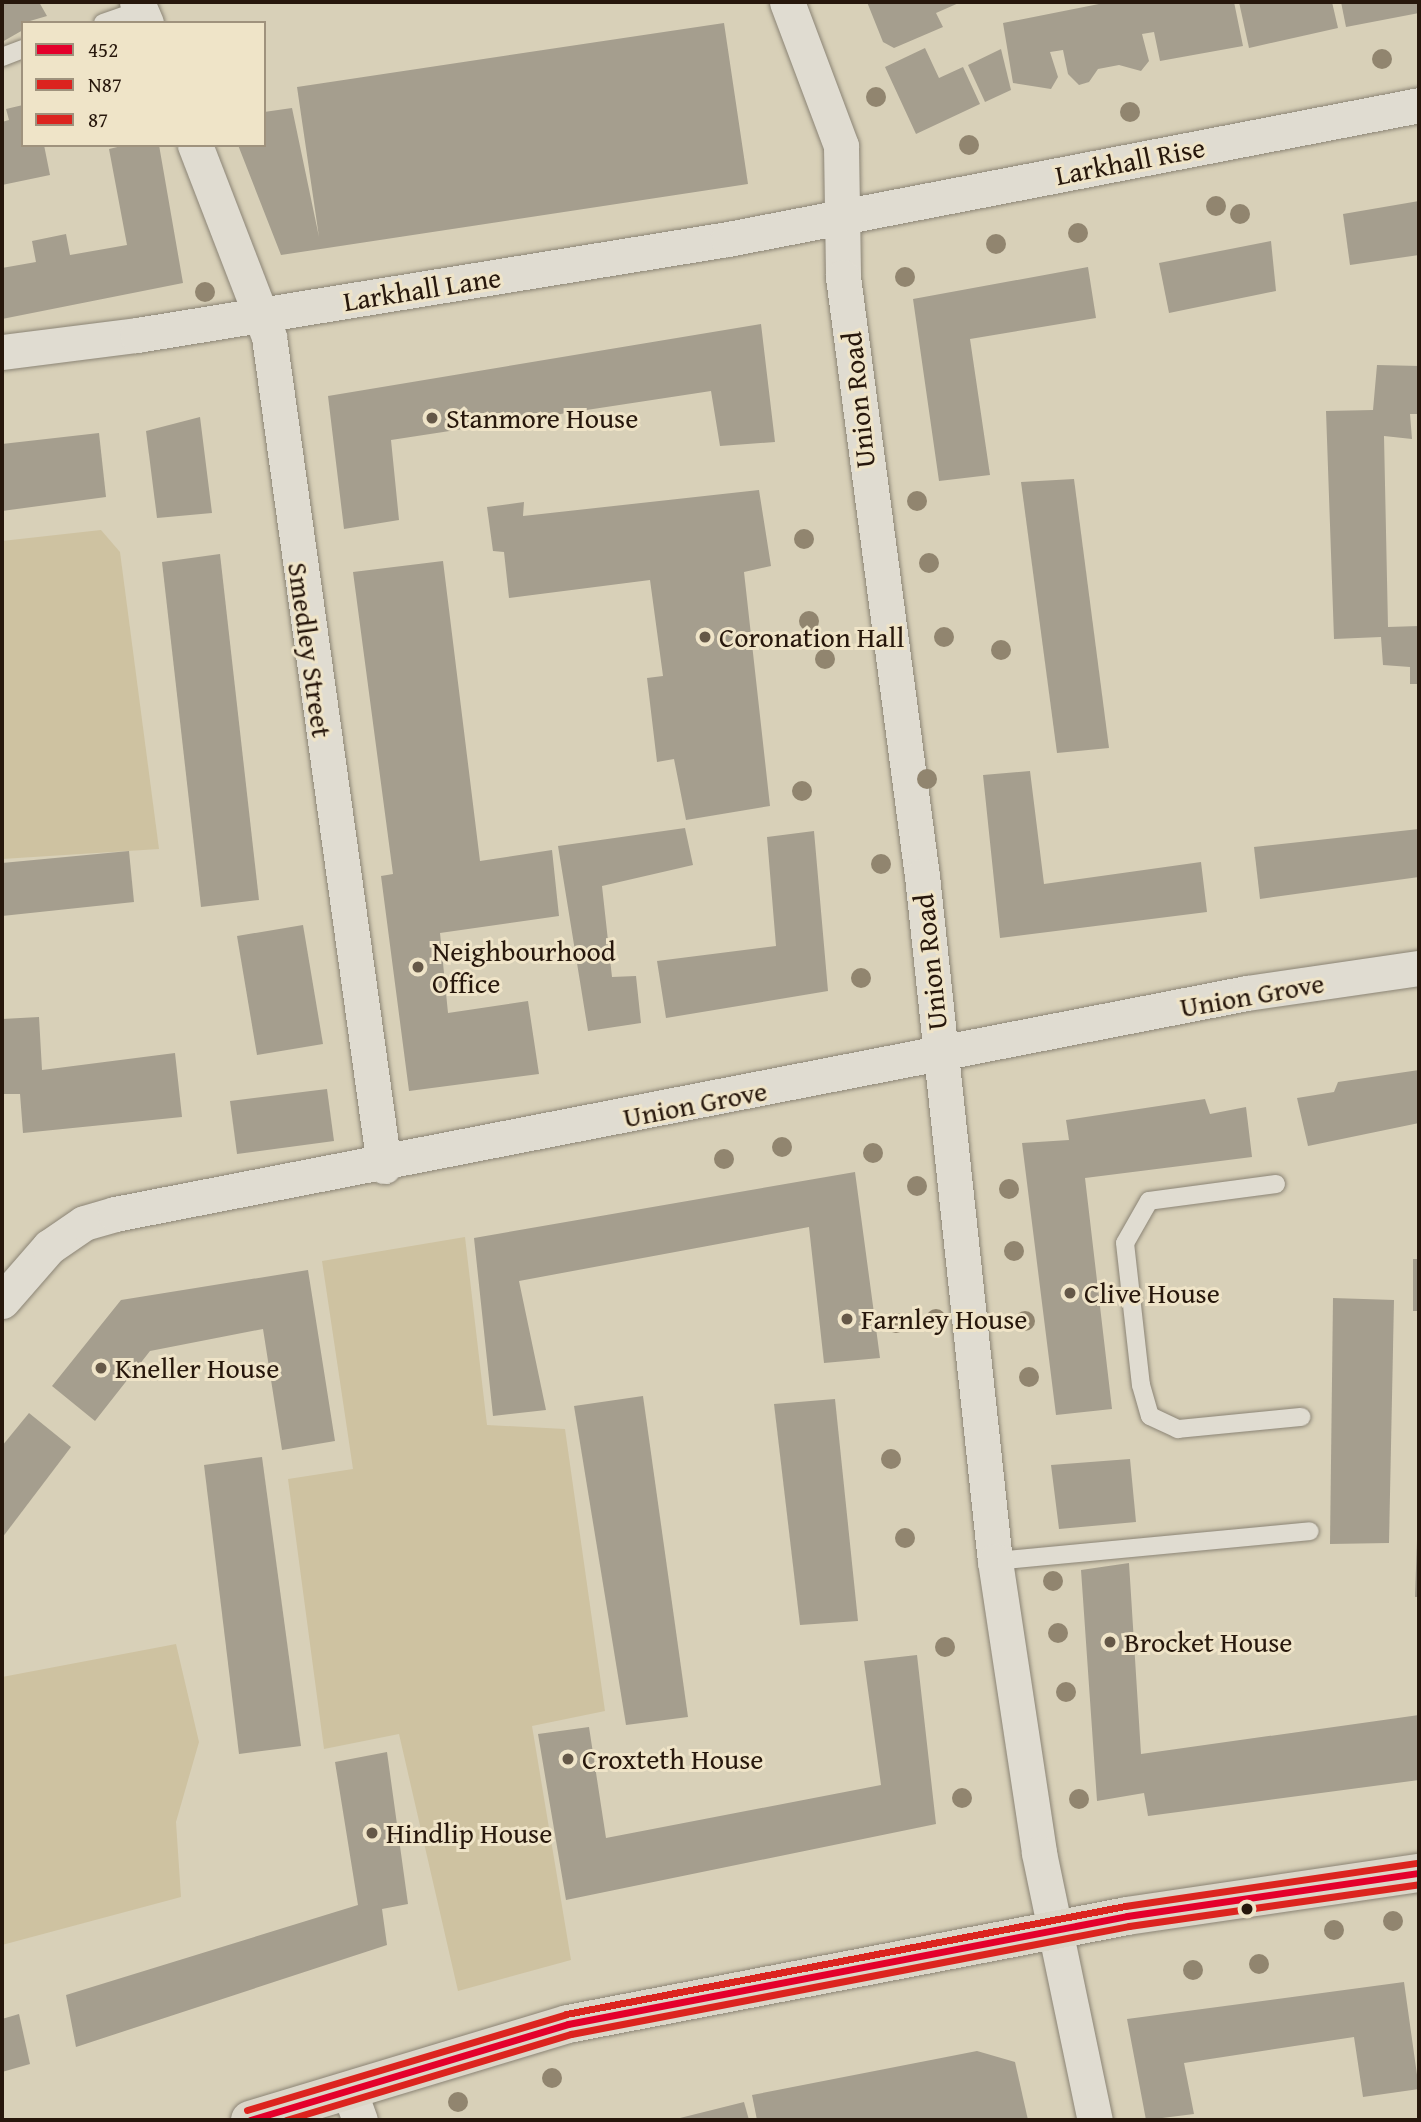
<!DOCTYPE html>
<html>
<head>
<meta charset="utf-8">
<style>
	body { margin:0 }
	#map { position:relative; width:1421px; height:2122px; overflow:hidden; background:#d8d0b8; font-family:"Gentium Book Plus",serif }
	div>[style] { position:absolute }
	[style*='--x'] { left:calc(var(--x)*1px); top:calc(var(--y)*1px); width:calc(var(--w)*1px); rotate:calc(var(--a)*1deg) }
	.green>* { inset:0; background:#cec2a1 }
	.building>* { inset:0; background:#a59e8e }
	.roads { filter:drop-shadow(0 0 2px #8b8475) drop-shadow(0 0 2px #8b8475) }
	.lane>* { height:18px; margin:-9px; padding:0 9px; transform-origin:9px; border-radius:9px; background:#e0dcd1 }
	.street>* { height:35px; margin:-17.5px; padding:0 17.5px; transform-origin:17.5px; border-radius:17.5px; background:#e0dcd1 }
	.primary>* { height:38px; margin:-19px; padding:0 19px; transform-origin:19px; border-radius:19px; background:#dbd6c8 }
	.bus-1>* { height:7px; margin:-3.5px; padding:0 3.5px; transform-origin:3.5px; border-radius:3.5px; background:#e4002b }
	.bus-2>* { height:7px; margin:-3.5px; padding:0 3.5px; transform-origin:3.5px; border-radius:3.5px; background:#dc241f }
	.bus-3>* { height:7px; margin:-3.5px; padding:0 3.5px; transform-origin:3.5px; border-radius:3.5px; background:#dc241f }
	.trees>* { width:20px; height:20px; margin:-10px; border-radius:50%; background:#91856f }
	.dots>* { width:19px; height:19px; translate:-50% -50%; box-sizing:border-box; border:4px solid #efe4c8; border-radius:50% }
	span { translate:-50% -50%; white-space:nowrap; text-align:center; line-height:1.15; -webkit-text-stroke:6px #efe4c8; paint-order:stroke }
	.street-label { font-size:28px; color:#27170c }
	.poi-label { font-size:28px; color:#27170c }
	.left { translate:0 -50%; text-align:left }
	.frame { position:absolute; inset:0; border:4px solid #27170c; pointer-events:none }
	.legend { position:absolute; left:21px; top:21px; width:245px; height:126px; box-sizing:border-box; background:#efe4c8; border:2px solid #9f927d; margin:0; padding:9px 12px; list-style:none; font-size:21px; color:#27170c }
	.legend li { display:flex; align-items:center; gap:14px; height:35px }
	.legend b { width:35px; border:2px solid #9f927d }
</style>
</head>
<body>
<div id="map">
	<div class="green">
		<i style="clip-path:polygon(101px 530px,120px 552px,159px 849px,2px 859px,2px 541px)"></i>
		<i style="clip-path:polygon(465px 1237px,487px 1425px,565px 1429px,605px 1711px,532px 1726px,571px 1960px,458px 1991px,399px 1734px,324px 1749px,288px 1479px,353px 1469px,322px 1261px)"></i>
		<i style="clip-path:polygon(176px 1644px,199px 1742px,176px 1822px,181px 1897px,2px 1945px,2px 1677px)"></i>
	</div>
	<div class="building">
		<i style="clip-path:polygon(2px 2px,39px 2px,47px 16px,23px 23px,23px 30px,2px 42px)"></i>
		<i style="clip-path:polygon(867px 2px,961px 2px,936px 13px,943px 27px,894px 48px,883px 42px)"></i>
		<i style="clip-path:polygon(1109px 2px,1234px 2px,1243px 46px,1160px 61px,1154px 32px,1142px 34px,1149px 61px,1141px 71px,1119px 65px,1098px 69px,1089px 82px,1079px 85px,1068px 74px,1063px 50px,1050px 52px,1058px 77px,1051px 89px,1013px 83px,1003px 23px)"></i>
		<i style="clip-path:polygon(1239px 2px,1332px 2px,1338px 28px,1249px 48px)"></i>
		<i style="clip-path:polygon(1341px 2px,1419px 2px,1419px 13px,1346px 27px)"></i>
		<i style="clip-path:polygon(724px 23px,748px 184px,281px 255px,238px 145px,264px 145px,264px 112px,292px 108px,319px 237px,297px 87px)"></i>
		<i style="clip-path:polygon(925px 48px,939px 78px,963px 67px,980px 104px,916px 134px,885px 67px)"></i>
		<i style="clip-path:polygon(1001px 49px,1011px 90px,985px 102px,968px 65px)"></i>
		<i style="clip-path:polygon(23px 105px,23px 145px,44px 145px,50px 175px,2px 185px,2px 122px,9px 120px,6px 109px)"></i>
		<i style="clip-path:polygon(126px 145px,159px 145px,183px 283px,2px 319px,2px 268px,36px 262px,32px 241px,66px 234px,70px 255px,127px 245px,109px 149px)"></i>
		<i style="clip-path:polygon(1419px 201px,1419px 255px,1350px 265px,1343px 214px)"></i>
		<i style="clip-path:polygon(1271px 241px,1276px 291px,1169px 313px,1159px 263px)"></i>
		<i style="clip-path:polygon(1088px 267px,1096px 318px,970px 339px,990px 475px,939px 481px,913px 299px)"></i>
		<i style="clip-path:polygon(761px 324px,775px 442px,720px 446px,711px 391px,391px 440px,399px 520px,344px 529px,328px 396px)"></i>
		<i style="clip-path:polygon(1377px 365px,1419px 366px,1419px 414px,1410px 414px,1412px 439px,1384px 436px,1388px 627px,1419px 626px,1419px 684px,1410px 684px,1410px 667px,1383px 665px,1381px 637px,1334px 639px,1326px 411px,1373px 410px)"></i>
		<i style="clip-path:polygon(200px 417px,212px 513px,157px 518px,146px 431px)"></i>
		<i style="clip-path:polygon(99px 433px,106px 497px,2px 511px,2px 444px)"></i>
		<i style="clip-path:polygon(1074px 479px,1109px 748px,1057px 753px,1021px 482px)"></i>
		<i style="clip-path:polygon(759px 490px,771px 566px,744px 572px,770px 806px,686px 820px,674px 759px,657px 762px,647px 678px,663px 676px,650px 580px,509px 598px,504px 552px,493px 551px,487px 507px,524px 502px,523px 516px)"></i>
		<i style="clip-path:polygon(220px 554px,259px 900px,201px 907px,162px 562px)"></i>
		<i style="clip-path:polygon(443px 561px,480px 861px,552px 850px,559px 916px,440px 933px,448px 1013px,528px 1001px,539px 1074px,409px 1091px,381px 876px,393px 874px,353px 572px)"></i>
		<i style="clip-path:polygon(1030px 771px,1044px 884px,1201px 862px,1207px 912px,1000px 938px,983px 775px)"></i>
		<i style="clip-path:polygon(685px 828px,693px 865px,602px 886px,612px 977px,636px 976px,641px 1023px,588px 1031px,558px 846px)"></i>
		<i style="clip-path:polygon(1419px 829px,1419px 877px,1260px 899px,1254px 847px)"></i>
		<i style="clip-path:polygon(814px 831px,828px 991px,666px 1018px,657px 961px,776px 946px,767px 837px)"></i>
		<i style="clip-path:polygon(129px 851px,134px 902px,2px 916px,2px 863px)"></i>
		<i style="clip-path:polygon(303px 925px,323px 1044px,257px 1055px,237px 936px)"></i>
		<i style="clip-path:polygon(39px 1017px,42px 1070px,175px 1053px,182px 1117px,23px 1133px,20px 1094px,2px 1094px,2px 1019px)"></i>
		<i style="clip-path:polygon(1419px 1070px,1419px 1123px,1308px 1146px,1297px 1098px,1334px 1092px,1338px 1082px)"></i>
		<i style="clip-path:polygon(327px 1089px,334px 1141px,237px 1154px,230px 1101px)"></i>
		<i style="clip-path:polygon(1205px 1099px,1210px 1114px,1246px 1107px,1252px 1157px,1085px 1178px,1112px 1409px,1056px 1415px,1022px 1143px,1069px 1140px,1066px 1120px)"></i>
		<i style="clip-path:polygon(855px 1172px,880px 1358px,824px 1363px,809px 1227px,519px 1281px,546px 1410px,493px 1416px,474px 1238px)"></i>
		<i style="clip-path:polygon(1413px 1259px,1419px 1259px,1419px 1311px,1413px 1311px)"></i>
		<i style="clip-path:polygon(308px 1270px,335px 1441px,282px 1450px,263px 1329px,150px 1351px,95px 1421px,52px 1386px,121px 1300px)"></i>
		<i style="clip-path:polygon(1333px 1298px,1394px 1300px,1389px 1543px,1330px 1544px)"></i>
		<i style="clip-path:polygon(643px 1396px,688px 1717px,626px 1725px,574px 1406px)"></i>
		<i style="clip-path:polygon(835px 1399px,858px 1621px,800px 1625px,774px 1404px)"></i>
		<i style="clip-path:polygon(29px 1413px,71px 1447px,2px 1538px,2px 1446px)"></i>
		<i style="clip-path:polygon(262px 1457px,301px 1746px,239px 1754px,204px 1465px)"></i>
		<i style="clip-path:polygon(1130px 1459px,1136px 1522px,1059px 1529px,1051px 1465px)"></i>
		<i style="clip-path:polygon(1417px 1540px,1419px 1597px,1415px 1597px)"></i>
		<i style="clip-path:polygon(1129px 1563px,1141px 1754px,1419px 1715px,1419px 1780px,1148px 1816px,1144px 1793px,1097px 1801px,1081px 1570px)"></i>
		<i style="clip-path:polygon(917px 1655px,936px 1824px,566px 1900px,538px 1734px,589px 1727px,606px 1838px,881px 1785px,864px 1661px)"></i>
		<i style="clip-path:polygon(387px 1752px,408px 1904px,382px 1909px,387px 1945px,76px 2047px,66px 1995px,358px 1905px,335px 1762px)"></i>
		<i style="clip-path:polygon(1404px 1982px,1419px 2089px,1363px 2097px,1354px 2037px,1184px 2063px,1194px 2114px,1146px 2120px,1127px 2019px)"></i>
		<i style="clip-path:polygon(19px 2014px,30px 2064px,2px 2072px,2px 2019px)"></i>
		<i style="clip-path:polygon(977px 2051px,1015px 2062px,1028px 2120px,757px 2120px,752px 2095px)"></i>
		<i style="clip-path:polygon(744px 2102px,749px 2120px,676px 2120px,676px 2119px)"></i>
	</div>
	<div class="roads">
		<div class="lane">
			<i style="--x:103;--y:23;--w:39;--a:-19"></i>
			<i style="--x:2;--y:57;--w:22;--a:-21"></i>
			<i style="--x:1276;--y:1184;--w:128;--a:172.4"></i>
			<i style="--x:1149;--y:1201;--w:48;--a:119.7"></i>
			<i style="--x:1125;--y:1243;--w:143;--a:83.6"></i>
			<i style="--x:1141;--y:1385;--w:32;--a:74"></i>
			<i style="--x:1150;--y:1416;--w:31;--a:25"></i>
			<i style="--x:1178;--y:1429;--w:124;--a:-5.6"></i>
			<i style="--x:995;--y:1561;--w:316;--a:-5.4"></i>
		</div>
		<div class="street">
			<i style="--x:137;--y:2;--w:23;--a:67"></i>
			<i style="--x:787;--y:2;--w:154;--a:69.4"></i>
			<i style="--x:841;--y:146;--w:131;--a:89.1"></i>
			<i style="--x:843;--y:277;--w:604;--a:82.49"></i>
			<i style="--x:922;--y:876;--w:689;--a:83.92"></i>
			<i style="--x:995;--y:1561;--w:295;--a:81.4"></i>
			<i style="--x:1039;--y:1853;--w:273;--a:78.2"></i>
			<i style="--x:195;--y:145;--w:206;--a:68.9"></i>
			<i style="--x:269;--y:337;--w:837;--a:82.1"></i>
			<i style="--x:2;--y:352;--w:136;--a:-7.2"></i>
			<i style="--x:137;--y:335;--w:599;--a:-9.23"></i>
			<i style="--x:728;--y:239;--w:704;--a:-10.97"></i>
			<i style="--x:2;--y:1301;--w:72;--a:-49"></i>
			<i style="--x:49;--y:1247;--w:42;--a:-34.4"></i>
			<i style="--x:84;--y:1223;--w:32;--a:-16"></i>
			<i style="--x:115;--y:1214;--w:1153;--a:-11.05"></i>
			<i style="--x:1247;--y:993;--w:174;--a:-8.3"></i>
			<i style="--x:350;--y:2093;--w:29;--a:70"></i>
		</div>
		<div class="primary">
			<i style="--x:250;--y:2120;--w:332;--a:-16.8"></i>
			<i style="--x:568;--y:2024;--w:569;--a:-10.93"></i>
			<i style="--x:1127;--y:1916;--w:295;--a:-8.4"></i>
		</div>
	</div>
	<div class="bus-1">
		<i style="--x:250;--y:2120;--w:332;--a:-16.8"></i>
		<i style="--x:568;--y:2024;--w:569;--a:-10.93"></i>
		<i style="--x:1127;--y:1916;--w:295;--a:-8.4"></i>
	</div>
	<div class="bus-2">
		<i style="--x:286;--y:2120;--w:298;--a:-16.8"></i>
		<i style="--x:571;--y:2034;--w:568;--a:-10.95"></i>
		<i style="--x:1129;--y:1926;--w:293;--a:-8.2"></i>
	</div>
	<div class="bus-3">
		<i style="--x:247;--y:2110;--w:333;--a:-16.7"></i>
		<i style="--x:566;--y:2014;--w:569;--a:-10.93"></i>
		<i style="--x:1125;--y:1906;--w:295;--a:-8.4"></i>
	</div>
	<div class="trees">
		<i style="left:1382px;top:59px"></i>
		<i style="left:876px;top:97px"></i>
		<i style="left:1130px;top:112px"></i>
		<i style="left:969px;top:145px"></i>
		<i style="left:1216px;top:206px"></i>
		<i style="left:1240px;top:214px"></i>
		<i style="left:1078px;top:233px"></i>
		<i style="left:996px;top:244px"></i>
		<i style="left:905px;top:277px"></i>
		<i style="left:205px;top:292px"></i>
		<i style="left:917px;top:501px"></i>
		<i style="left:804px;top:539px"></i>
		<i style="left:929px;top:563px"></i>
		<i style="left:809px;top:621px"></i>
		<i style="left:944px;top:637px"></i>
		<i style="left:1001px;top:650px"></i>
		<i style="left:825px;top:659px"></i>
		<i style="left:927px;top:779px"></i>
		<i style="left:802px;top:791px"></i>
		<i style="left:881px;top:864px"></i>
		<i style="left:861px;top:978px"></i>
		<i style="left:782px;top:1147px"></i>
		<i style="left:873px;top:1153px"></i>
		<i style="left:724px;top:1159px"></i>
		<i style="left:917px;top:1186px"></i>
		<i style="left:1009px;top:1189px"></i>
		<i style="left:1014px;top:1251px"></i>
		<i style="left:936px;top:1319px"></i>
		<i style="left:1025px;top:1321px"></i>
		<i style="left:896px;top:1323px"></i>
		<i style="left:1029px;top:1377px"></i>
		<i style="left:891px;top:1459px"></i>
		<i style="left:905px;top:1538px"></i>
		<i style="left:1053px;top:1581px"></i>
		<i style="left:1058px;top:1633px"></i>
		<i style="left:945px;top:1647px"></i>
		<i style="left:1066px;top:1692px"></i>
		<i style="left:962px;top:1798px"></i>
		<i style="left:1079px;top:1799px"></i>
		<i style="left:1393px;top:1921px"></i>
		<i style="left:1334px;top:1930px"></i>
		<i style="left:1259px;top:1964px"></i>
		<i style="left:1193px;top:1970px"></i>
		<i style="left:552px;top:2078px"></i>
		<i style="left:458px;top:2102px"></i>
	</div>
	<div class="dots">
		<i style="left:432px;top:418px;background:#655848"></i>
		<i style="left:705px;top:637px;background:#655848"></i>
		<i style="left:418px;top:967px;background:#655848"></i>
		<i style="left:1070px;top:1293px;background:#655848"></i>
		<i style="left:847px;top:1319px;background:#655848"></i>
		<i style="left:101px;top:1368px;background:#655848"></i>
		<i style="left:1110px;top:1642px;background:#655848"></i>
		<i style="left:568px;top:1759px;background:#655848"></i>
		<i style="left:372px;top:1833px;background:#655848"></i>
		<i style="left:1247px;top:1909px;background:#27170c"></i>
	</div>
	<div class="street-label">
		<span style="left:1130px;top:161px;rotate:-11deg">Larkhall Rise</span>
		<span style="left:422px;top:289px;rotate:-9deg">Larkhall Lane</span>
		<span style="left:858px;top:400px;rotate:-96deg">Union Road</span>
		<span style="left:310px;top:650px;rotate:82deg">Smedley Street</span>
		<span style="left:930px;top:962px;rotate:-96deg">Union Road</span>
		<span style="left:1252px;top:995px;rotate:-10deg">Union Grove</span>
		<span style="left:695px;top:1104px;rotate:-11deg">Union Grove</span>
	</div>
	<div class="poi-label">
		<span class="left" style="left:446px;top:418px">Stanmore House</span>
		<span class="left" style="left:719px;top:637px">Coronation Hall</span>
		<span class="left" style="left:432px;top:967px">Neighbourhood<br>Office</span>
		<span class="left" style="left:1084px;top:1293px">Clive House</span>
		<span class="left" style="left:861px;top:1319px">Farnley House</span>
		<span class="left" style="left:115px;top:1368px">Kneller House</span>
		<span class="left" style="left:1124px;top:1642px">Brocket House</span>
		<span class="left" style="left:582px;top:1759px">Croxteth House</span>
		<span class="left" style="left:386px;top:1833px">Hindlip House</span>
	</div>
	<div class="frame"></div>
	<ul class="legend">
	<li><b style="height:9px;background:#e4002b"></b>452</li>
	<li><b style="height:9px;background:#dc241f"></b>N87</li>
	<li><b style="height:9px;background:#dc241f"></b>87</li>
	</ul>
</div>
</body>
</html>
